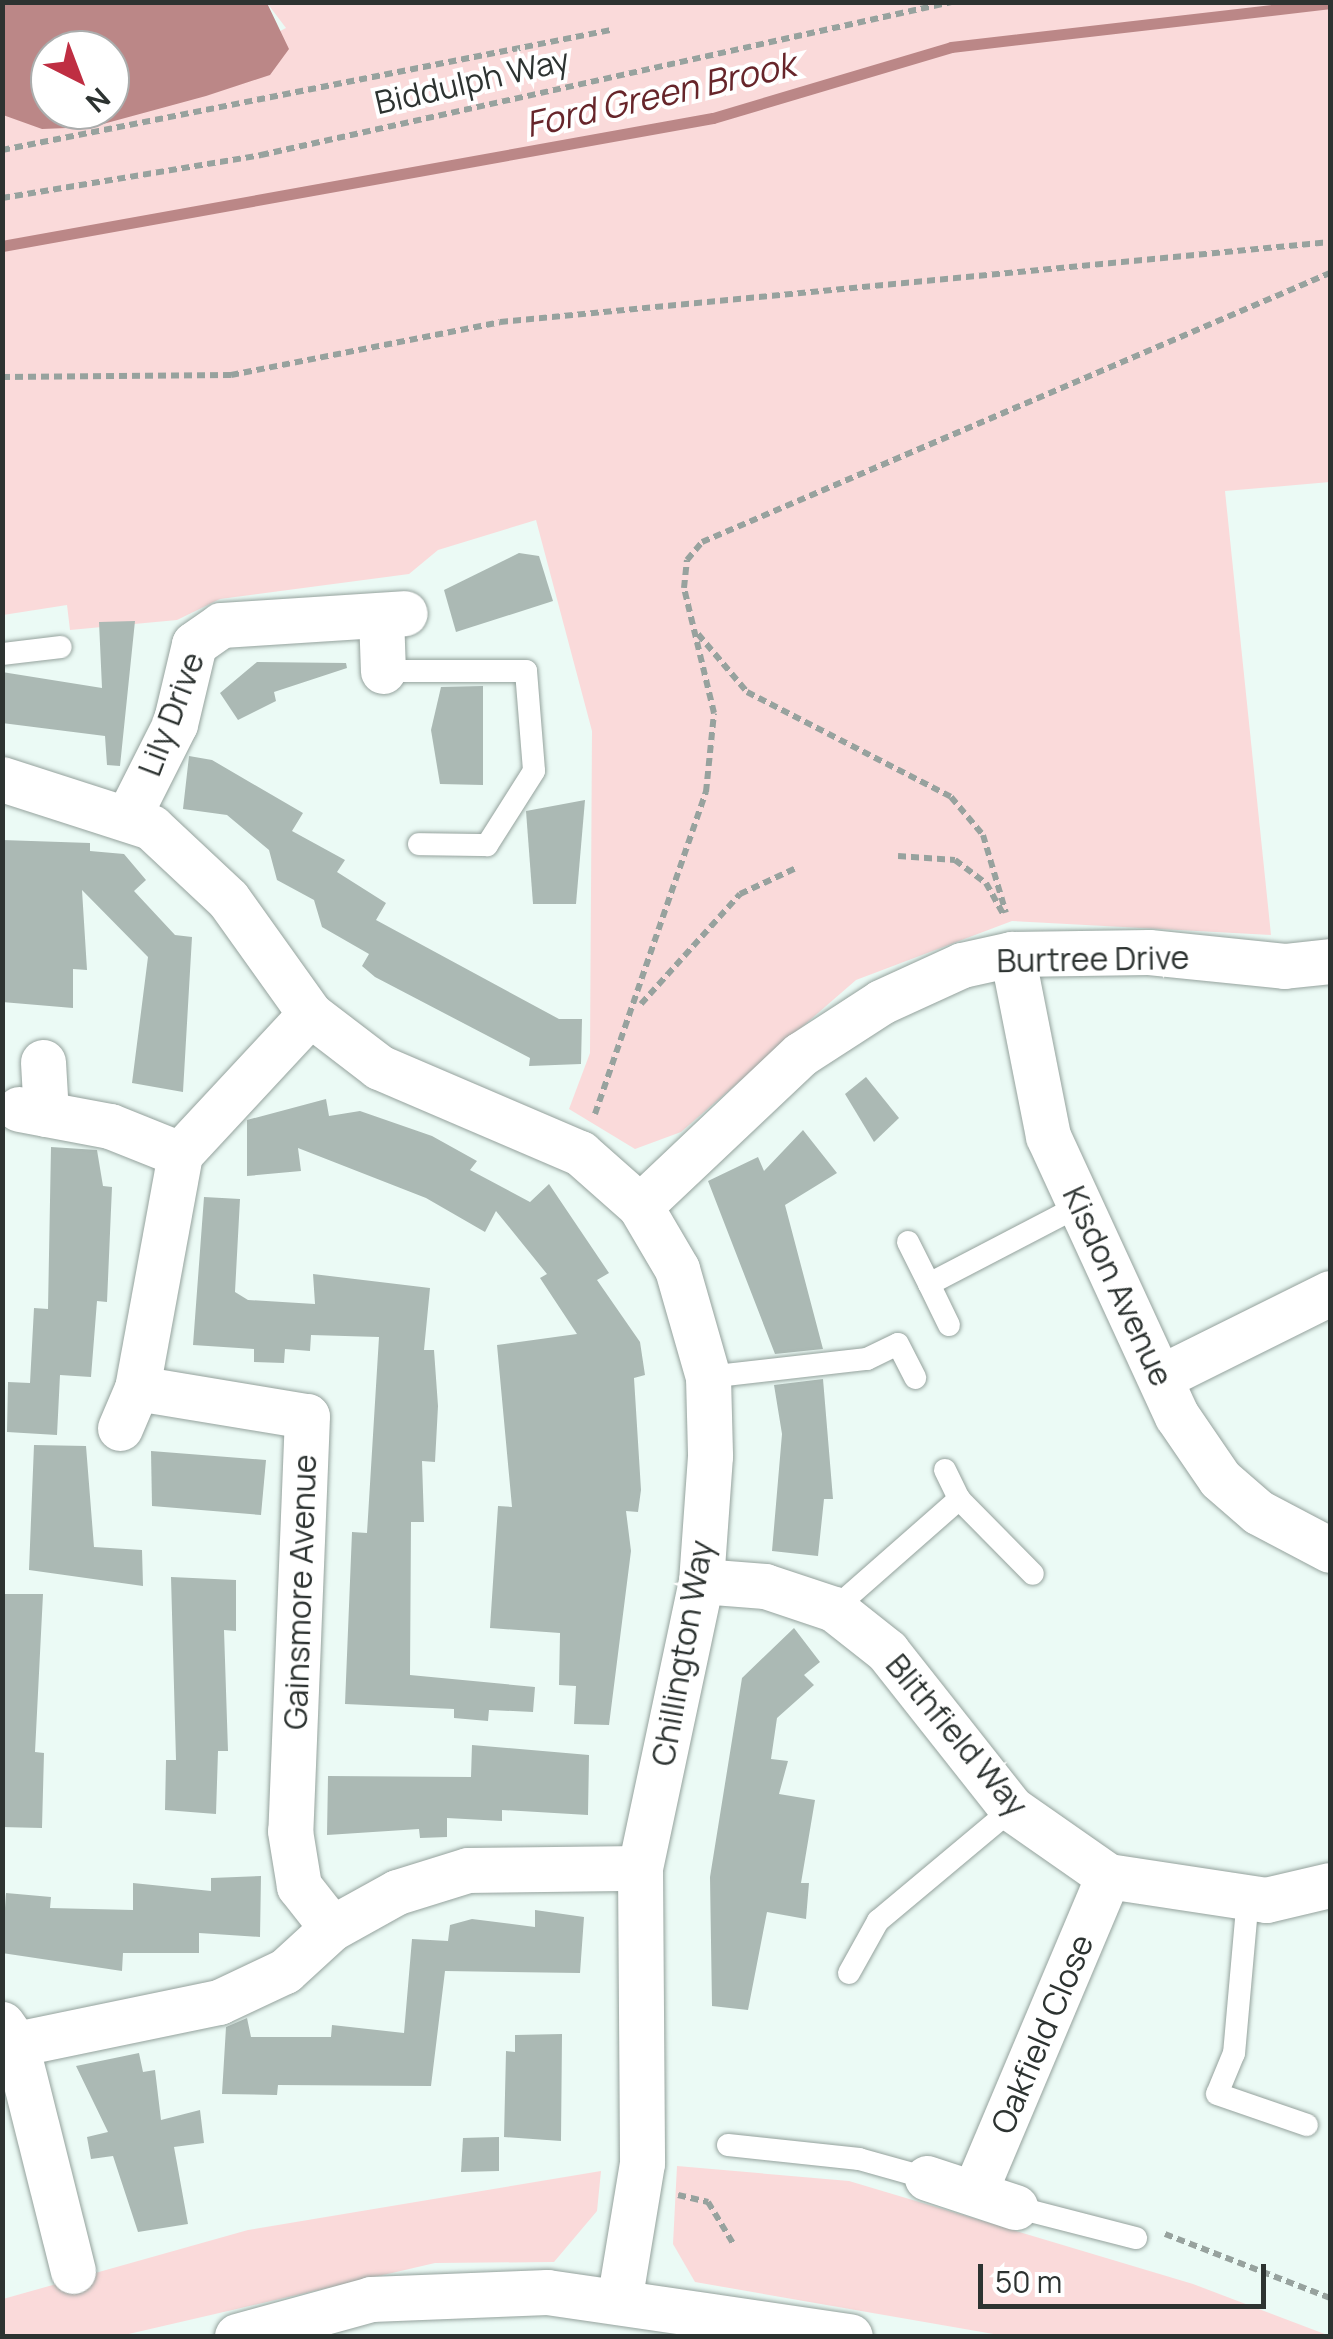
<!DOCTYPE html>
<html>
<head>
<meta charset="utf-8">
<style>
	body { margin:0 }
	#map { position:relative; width:1333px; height:2339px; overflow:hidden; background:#ebfaf5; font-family:Manrope,sans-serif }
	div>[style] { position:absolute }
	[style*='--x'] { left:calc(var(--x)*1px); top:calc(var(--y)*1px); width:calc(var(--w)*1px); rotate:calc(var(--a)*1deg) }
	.green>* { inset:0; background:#fadada }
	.water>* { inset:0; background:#bb8787 }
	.stream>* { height:11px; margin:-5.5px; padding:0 5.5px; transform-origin:5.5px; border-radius:5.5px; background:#bb8787 }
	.building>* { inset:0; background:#abb9b4 }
	.path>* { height:6px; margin-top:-3px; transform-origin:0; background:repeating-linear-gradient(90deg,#97a29e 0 8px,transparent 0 13px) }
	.roads { filter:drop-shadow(0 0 2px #95a29d) drop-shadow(0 0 2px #95a29d) }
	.lane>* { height:22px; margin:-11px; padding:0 11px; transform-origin:11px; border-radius:11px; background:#fff }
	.street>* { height:45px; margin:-22.5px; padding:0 22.5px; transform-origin:22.5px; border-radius:22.5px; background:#fff }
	span { translate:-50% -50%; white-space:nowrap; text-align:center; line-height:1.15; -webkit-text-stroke:8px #fff; paint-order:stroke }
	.street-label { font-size:32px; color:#2d3331 }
	.water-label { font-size:35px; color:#67252a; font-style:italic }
	.frame { position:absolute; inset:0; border:5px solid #2d3331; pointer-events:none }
	.north { position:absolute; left:30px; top:30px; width:100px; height:100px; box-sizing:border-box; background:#fff; border:2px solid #abadad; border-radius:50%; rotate:138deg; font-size:28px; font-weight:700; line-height:40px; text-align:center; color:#2d3331 }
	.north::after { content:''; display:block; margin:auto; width:35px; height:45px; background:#bf2e42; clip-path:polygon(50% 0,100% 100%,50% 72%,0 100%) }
	.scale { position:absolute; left:978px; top:2264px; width:288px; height:45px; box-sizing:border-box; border:5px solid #2d3331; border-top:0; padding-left:12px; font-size:30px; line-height:35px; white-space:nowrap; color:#2d3331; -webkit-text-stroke:8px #fff; paint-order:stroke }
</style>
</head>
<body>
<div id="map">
	<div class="green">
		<i style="clip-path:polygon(267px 3px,1330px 3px,1330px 482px,1225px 491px,1271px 935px,1012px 921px,856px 980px,681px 1132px,635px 1149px,569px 1109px,590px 1053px,592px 731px,536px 520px,438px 550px,409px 574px,220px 599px,177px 620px,70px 630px,67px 605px,3px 615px,2px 115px,92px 127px,286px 28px)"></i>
		<i style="clip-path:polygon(677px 2166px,849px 2181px,1193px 2284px,1330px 2336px,1005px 2336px,695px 2282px,673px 2244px)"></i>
		<i style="clip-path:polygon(601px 2171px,597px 2211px,554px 2262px,435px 2263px,120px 2336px,3px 2336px,3px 2299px,248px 2230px)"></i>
	</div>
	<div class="water">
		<i style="clip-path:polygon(evenodd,2px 3px,267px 3px,289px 49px,270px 75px,206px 96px,92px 127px,42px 129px,3px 115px,2px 3px,50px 50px,110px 50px,110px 110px,50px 110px,50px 50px)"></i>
	</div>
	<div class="stream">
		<i style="--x:2;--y:246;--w:722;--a:-10.21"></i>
		<i style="--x:713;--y:118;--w:248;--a:-16.6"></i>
		<i style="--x:951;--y:47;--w:382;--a:-6.6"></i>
	</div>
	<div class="building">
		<i style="clip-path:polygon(519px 553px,539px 556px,553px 601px,456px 632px,444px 590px)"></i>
		<i style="clip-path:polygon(135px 621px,120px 766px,107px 765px,105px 736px,2px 723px,2px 672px,102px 688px,99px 622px)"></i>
		<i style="clip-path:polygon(257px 662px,346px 663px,347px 668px,274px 692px,276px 701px,238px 720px,220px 693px)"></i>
		<i style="clip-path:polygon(483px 686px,483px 785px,440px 784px,431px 730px,441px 687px)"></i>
		<i style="clip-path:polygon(189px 756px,212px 760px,303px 813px,292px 831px,345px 860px,337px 872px,386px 903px,376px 920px,559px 1019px,582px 1019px,581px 1064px,529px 1066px,530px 1058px,375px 977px,362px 966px,369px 954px,322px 927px,314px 900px,277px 880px,269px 850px,227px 815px,183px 809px)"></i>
		<i style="clip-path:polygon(585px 800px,576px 904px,533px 904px,526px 811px)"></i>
		<i style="clip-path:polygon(2px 840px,90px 843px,90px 851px,124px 854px,146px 880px,134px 891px,175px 935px,192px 937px,183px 1092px,132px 1083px,148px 957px,82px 890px,87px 970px,73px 969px,73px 1008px,2px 1002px)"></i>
		<i style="clip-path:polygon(866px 1077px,899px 1118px,874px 1142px,845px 1094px)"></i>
		<i style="clip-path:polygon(326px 1099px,329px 1116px,360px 1111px,432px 1136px,477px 1161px,470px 1170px,530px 1202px,549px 1184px,609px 1273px,597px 1280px,640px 1342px,645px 1375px,634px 1378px,641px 1490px,638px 1512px,626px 1511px,631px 1551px,609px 1725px,574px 1724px,576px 1686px,559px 1685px,560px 1633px,490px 1628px,498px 1506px,512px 1507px,497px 1345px,577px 1334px,540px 1278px,547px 1274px,496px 1211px,485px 1232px,426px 1198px,298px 1148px,301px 1171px,247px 1176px,247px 1120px)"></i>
		<i style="clip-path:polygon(803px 1130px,837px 1173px,785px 1205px,823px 1349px,775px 1354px,708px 1181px,758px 1157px,764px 1171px)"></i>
		<i style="clip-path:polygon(51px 1147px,97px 1150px,103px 1186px,112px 1187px,107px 1302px,97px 1301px,91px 1377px,60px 1375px,57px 1435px,7px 1432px,8px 1382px,30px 1383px,34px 1308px,48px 1309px)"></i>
		<i style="clip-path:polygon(204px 1197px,240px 1199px,235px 1292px,248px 1300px,315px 1304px,313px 1274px,430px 1288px,424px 1350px,434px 1350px,438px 1406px,435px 1462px,422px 1461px,424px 1522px,411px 1522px,410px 1675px,535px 1687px,533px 1712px,489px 1710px,488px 1721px,454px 1718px,454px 1709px,345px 1704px,352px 1532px,367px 1533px,379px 1337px,311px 1335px,310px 1351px,285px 1349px,284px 1363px,254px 1362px,254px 1349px,193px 1345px)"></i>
		<i style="clip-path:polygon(823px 1379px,833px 1499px,824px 1499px,818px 1556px,772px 1551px,782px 1434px,774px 1385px)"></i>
		<i style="clip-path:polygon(34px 1445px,86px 1446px,94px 1547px,142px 1550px,143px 1586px,29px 1570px)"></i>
		<i style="clip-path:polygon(151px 1451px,266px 1460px,261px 1515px,152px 1506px)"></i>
		<i style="clip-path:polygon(171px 1577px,236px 1580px,236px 1631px,224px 1630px,228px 1751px,218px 1751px,216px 1814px,165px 1810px,166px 1760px,176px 1760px)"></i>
		<i style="clip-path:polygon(2px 1594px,43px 1594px,35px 1752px,44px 1753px,42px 1828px,2px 1827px)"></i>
		<i style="clip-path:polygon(794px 1628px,820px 1662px,804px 1675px,814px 1685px,777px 1718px,771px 1759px,788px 1761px,779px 1794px,815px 1800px,801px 1883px,809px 1883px,806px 1919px,767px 1912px,748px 2010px,712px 2006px,710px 1877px,742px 1678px)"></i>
		<i style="clip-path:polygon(472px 1745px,589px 1755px,588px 1815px,502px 1810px,502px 1821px,447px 1818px,447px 1837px,420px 1838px,419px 1829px,327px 1835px,328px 1776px,471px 1777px)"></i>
		<i style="clip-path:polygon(261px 1876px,260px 1937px,199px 1933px,199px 1953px,123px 1953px,122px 1971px,2px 1953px,6px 1893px,51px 1897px,50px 1908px,133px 1910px,133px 1883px,211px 1891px,211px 1878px)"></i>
		<i style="clip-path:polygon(535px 1910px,584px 1917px,580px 1973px,445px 1971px,431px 2086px,278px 2085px,277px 2095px,222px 2094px,226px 2027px,247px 2018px,251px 2037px,331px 2037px,332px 2025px,404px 2033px,412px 1939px,448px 1941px,450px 1925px,472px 1919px,535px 1927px)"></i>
		<i style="clip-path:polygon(562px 2034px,561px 2141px,504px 2137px,506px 2051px,515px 2052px,515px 2035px)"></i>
		<i style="clip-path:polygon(139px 2053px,143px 2072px,155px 2070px,161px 2120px,200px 2110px,204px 2143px,174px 2147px,188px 2224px,138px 2232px,113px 2156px,91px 2159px,87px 2137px,108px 2132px,76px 2066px)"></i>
		<i style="clip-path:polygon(499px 2137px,499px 2171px,461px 2172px,463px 2138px)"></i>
	</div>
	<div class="path">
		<i style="--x:2;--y:150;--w:621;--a:-11.15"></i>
		<i style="--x:2;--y:198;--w:263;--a:-9.4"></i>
		<i style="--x:261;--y:155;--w:707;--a:-12.5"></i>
		<i style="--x:2;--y:377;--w:229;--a:-0.5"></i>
		<i style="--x:231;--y:375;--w:274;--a:-11.1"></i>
		<i style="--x:500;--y:322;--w:834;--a:-5.51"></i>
		<i style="--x:698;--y:634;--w:76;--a:49.8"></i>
		<i style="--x:747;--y:692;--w:229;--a:27.2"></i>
		<i style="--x:951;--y:797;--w:50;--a:49.9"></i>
		<i style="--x:983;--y:835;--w:81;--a:73.6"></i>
		<i style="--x:898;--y:856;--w:57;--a:4"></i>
		<i style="--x:955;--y:860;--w:39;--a:37"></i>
		<i style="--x:986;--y:883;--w:38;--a:61"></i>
		<i style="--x:641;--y:1004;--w:148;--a:-48"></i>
		<i style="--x:740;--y:894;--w:60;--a:-24.8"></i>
		<i style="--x:595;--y:1114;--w:341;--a:-71"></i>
		<i style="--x:706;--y:792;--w:79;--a:-84.2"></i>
		<i style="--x:714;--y:713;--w:129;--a:-103.5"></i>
		<i style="--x:684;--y:588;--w:28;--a:-84"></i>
		<i style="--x:687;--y:560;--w:23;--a:-50"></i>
		<i style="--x:702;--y:542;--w:683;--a:-23.19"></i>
		<i style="--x:678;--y:2195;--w:31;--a:13"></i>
		<i style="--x:708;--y:2202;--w:50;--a:58.8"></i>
		<i style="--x:1165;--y:2234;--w:177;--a:21.2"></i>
	</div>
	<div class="roads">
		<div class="lane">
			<i style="--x:2;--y:654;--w:59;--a:-6.8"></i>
			<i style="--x:383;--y:671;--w:143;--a:0"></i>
			<i style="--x:526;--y:671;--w:100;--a:85.4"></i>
			<i style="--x:534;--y:771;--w:88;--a:122.4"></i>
			<i style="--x:487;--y:845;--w:68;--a:-179.2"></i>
			<i style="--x:908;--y:1242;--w:47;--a:63.4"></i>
			<i style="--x:949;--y:1325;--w:46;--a:-116"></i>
			<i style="--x:929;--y:1284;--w:171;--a:-27.5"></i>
			<i style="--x:708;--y:1377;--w:160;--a:-6.5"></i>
			<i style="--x:867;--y:1359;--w:34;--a:-26"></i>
			<i style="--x:898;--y:1344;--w:38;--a:63"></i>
			<i style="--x:945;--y:1470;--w:32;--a:64"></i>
			<i style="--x:959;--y:1499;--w:105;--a:45.4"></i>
			<i style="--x:834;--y:1609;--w:167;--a:-41.3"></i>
			<i style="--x:1248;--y:1897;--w:157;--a:95.1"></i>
			<i style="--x:1234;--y:2053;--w:44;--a:112.5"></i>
			<i style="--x:1217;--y:2094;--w:95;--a:19"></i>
			<i style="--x:849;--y:1973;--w:60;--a:-60.9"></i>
			<i style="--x:878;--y:1921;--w:175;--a:-39.9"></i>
			<i style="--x:728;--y:2145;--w:132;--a:6.1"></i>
			<i style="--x:859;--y:2159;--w:71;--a:15.6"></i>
			<i style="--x:1015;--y:2207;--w:125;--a:14.4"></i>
		</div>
		<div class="street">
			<i style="--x:381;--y:615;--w:56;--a:88"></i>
			<i style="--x:2;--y:779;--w:157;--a:17.9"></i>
			<i style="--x:151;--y:827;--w:105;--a:43.1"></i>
			<i style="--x:228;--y:899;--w:141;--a:54.5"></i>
			<i style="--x:310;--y:1014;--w:87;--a:37.5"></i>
			<i style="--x:379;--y:1067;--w:219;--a:23.2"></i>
			<i style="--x:580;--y:1153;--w:80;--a:41.5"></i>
			<i style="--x:640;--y:1206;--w:73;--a:59.6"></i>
			<i style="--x:677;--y:1269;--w:112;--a:74"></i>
			<i style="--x:708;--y:1377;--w:79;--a:88.5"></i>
			<i style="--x:710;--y:1456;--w:125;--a:94.1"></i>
			<i style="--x:701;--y:1581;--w:293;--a:102"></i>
			<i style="--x:640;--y:1868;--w:295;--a:89.6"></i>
			<i style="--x:642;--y:2163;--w:141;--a:99.4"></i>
			<i style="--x:129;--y:815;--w:102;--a:-63.2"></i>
			<i style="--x:175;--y:724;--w:82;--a:-76.6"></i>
			<i style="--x:194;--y:644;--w:33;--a:-35"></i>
			<i style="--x:221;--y:625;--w:184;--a:-3.7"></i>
			<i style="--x:1012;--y:954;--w:186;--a:78.8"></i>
			<i style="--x:1048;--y:1136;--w:308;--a:65.3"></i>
			<i style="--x:1177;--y:1416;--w:76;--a:55.7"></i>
			<i style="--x:1220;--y:1479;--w:50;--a:41"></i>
			<i style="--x:1258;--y:1512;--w:81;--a:27.8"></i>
			<i style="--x:310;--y:1014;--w:191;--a:132.9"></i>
			<i style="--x:180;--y:1154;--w:238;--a:100.4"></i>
			<i style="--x:137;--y:1388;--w:172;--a:9.4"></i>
			<i style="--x:307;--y:1416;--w:415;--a:92.3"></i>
			<i style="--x:290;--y:1831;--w:56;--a:80.7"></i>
			<i style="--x:299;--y:1886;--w:53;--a:51.8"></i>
			<i style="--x:43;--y:1062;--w:52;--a:86.7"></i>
			<i style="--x:19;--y:1109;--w:93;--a:10.6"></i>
			<i style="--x:110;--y:1126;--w:75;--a:21.8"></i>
			<i style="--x:640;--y:1206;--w:221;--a:-43.4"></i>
			<i style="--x:801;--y:1054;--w:95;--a:-33"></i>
			<i style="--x:881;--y:1002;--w:89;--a:-24.6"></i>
			<i style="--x:962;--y:965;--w:51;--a:-12.4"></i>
			<i style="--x:1012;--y:954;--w:137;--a:-0.8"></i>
			<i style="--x:1149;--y:952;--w:136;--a:5.9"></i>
			<i style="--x:1284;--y:966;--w:46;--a:-6.2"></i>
			<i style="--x:1161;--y:1377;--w:189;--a:-26.4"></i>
			<i style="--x:120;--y:1428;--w:43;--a:-67"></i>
			<i style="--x:701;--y:1581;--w:64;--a:4.5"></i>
			<i style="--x:765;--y:1586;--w:73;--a:18.4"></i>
			<i style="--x:834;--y:1609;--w:68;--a:38.4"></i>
			<i style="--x:887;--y:1651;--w:201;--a:51.7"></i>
			<i style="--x:1012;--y:1809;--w:117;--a:34.9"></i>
			<i style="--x:1108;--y:1876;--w:160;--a:8.6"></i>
			<i style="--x:1266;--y:1900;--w:66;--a:-13.2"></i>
			<i style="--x:2;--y:2024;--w:24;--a:55"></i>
			<i style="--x:16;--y:2044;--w:207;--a:-11.7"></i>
			<i style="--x:219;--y:2002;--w:73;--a:-25.2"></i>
			<i style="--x:285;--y:1971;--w:64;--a:-42.5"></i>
			<i style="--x:332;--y:1928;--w:74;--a:-29"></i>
			<i style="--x:397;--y:1892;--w:74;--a:-17.2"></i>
			<i style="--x:468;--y:1870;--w:172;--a:-0.7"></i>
			<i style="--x:16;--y:2044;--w:234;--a:75.9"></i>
			<i style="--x:927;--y:2178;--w:93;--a:18.2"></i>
			<i style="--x:975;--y:2191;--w:342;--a:-67.1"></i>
			<i style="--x:237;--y:2336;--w:139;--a:-15.4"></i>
			<i style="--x:371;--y:2299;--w:176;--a:-2.3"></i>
			<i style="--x:547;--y:2292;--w:306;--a:8.3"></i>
		</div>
	</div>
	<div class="street-label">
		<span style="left:472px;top:81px;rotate:-13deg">Biddulph Way</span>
		<span style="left:171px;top:714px;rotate:-69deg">Lily Drive</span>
		<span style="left:1093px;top:959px;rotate:-1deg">Burtree Drive</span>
		<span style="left:1118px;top:1286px;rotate:65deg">Kisdon Avenue</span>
		<span style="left:300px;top:1592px;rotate:-88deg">Gainsmore Avenue</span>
		<span style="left:682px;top:1653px;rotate:-80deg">Chillington Way</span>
		<span style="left:957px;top:1735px;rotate:50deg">Blithfield Way</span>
		<span style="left:1042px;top:2034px;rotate:-67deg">Oakfield Close</span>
	</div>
	<div class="water-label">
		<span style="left:660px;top:94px;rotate:-13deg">Ford Green Brook</span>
	</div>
	<div class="frame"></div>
	<div class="north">N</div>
	<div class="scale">50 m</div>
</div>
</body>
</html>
